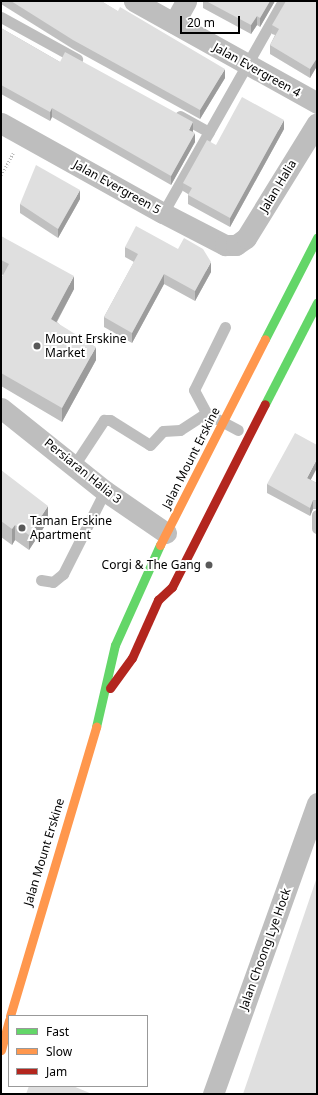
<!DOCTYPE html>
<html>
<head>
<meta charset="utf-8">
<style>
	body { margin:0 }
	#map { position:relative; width:318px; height:1095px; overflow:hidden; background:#fff; font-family:"Noto Sans",sans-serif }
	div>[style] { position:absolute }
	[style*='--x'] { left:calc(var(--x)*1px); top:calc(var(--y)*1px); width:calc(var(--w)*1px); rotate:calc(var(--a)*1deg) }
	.path>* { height:2.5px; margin-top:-1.25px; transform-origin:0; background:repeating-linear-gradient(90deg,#b9b9b9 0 1px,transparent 0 3px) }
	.lane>* { height:11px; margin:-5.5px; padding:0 5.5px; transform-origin:5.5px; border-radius:5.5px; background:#bebebe }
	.street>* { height:21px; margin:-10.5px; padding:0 10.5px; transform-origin:10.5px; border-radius:10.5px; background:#bebebe }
	.fast>* { height:9px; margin:-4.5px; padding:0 4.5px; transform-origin:4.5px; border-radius:4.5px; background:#63d668 }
	.slow>* { height:9px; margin:-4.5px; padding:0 4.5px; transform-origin:4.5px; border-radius:4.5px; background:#ff974d }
	.jam>* { height:9px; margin:-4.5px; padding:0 4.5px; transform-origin:4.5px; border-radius:4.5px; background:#b3261e }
	.wall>* { inset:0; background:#c0c0c0 }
	.shaded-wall>* { inset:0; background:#9c9c9c }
	.building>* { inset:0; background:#dfdfdf }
	.dots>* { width:11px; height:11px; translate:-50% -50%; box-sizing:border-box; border:2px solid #fff; border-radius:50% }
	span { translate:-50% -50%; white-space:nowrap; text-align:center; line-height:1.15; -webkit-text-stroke:4px #fff; paint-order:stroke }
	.street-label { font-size:12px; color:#000 }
	.poi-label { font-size:12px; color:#000 }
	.left { translate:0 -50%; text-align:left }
	.right { translate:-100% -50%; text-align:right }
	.frame { position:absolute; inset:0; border:2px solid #000; pointer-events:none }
	.legend { position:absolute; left:8px; top:1015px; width:140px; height:72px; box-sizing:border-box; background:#fff; border:1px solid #999; margin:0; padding:5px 7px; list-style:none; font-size:12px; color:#000 }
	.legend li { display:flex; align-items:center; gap:8px; height:20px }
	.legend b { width:20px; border:1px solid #999 }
	.scale { position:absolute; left:180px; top:16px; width:60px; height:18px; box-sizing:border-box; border:2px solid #000; border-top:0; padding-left:5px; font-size:12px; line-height:14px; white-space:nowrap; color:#000; -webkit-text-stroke:3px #fff; paint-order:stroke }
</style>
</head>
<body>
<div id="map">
	<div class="path">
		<i style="--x:1;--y:175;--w:25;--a:-61"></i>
	</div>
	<div class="lane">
		<i style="--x:1;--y:17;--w:87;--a:28.9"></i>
		<i style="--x:180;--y:116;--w:33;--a:29"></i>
		<i style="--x:163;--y:213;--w:244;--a:-60.5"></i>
		<i style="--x:225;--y:327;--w:70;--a:116.2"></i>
		<i style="--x:194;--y:390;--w:26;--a:62"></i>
		<i style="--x:206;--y:413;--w:36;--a:28"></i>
		<i style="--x:75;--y:464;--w:53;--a:-56.6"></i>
		<i style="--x:104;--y:420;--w:6;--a:0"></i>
		<i style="--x:110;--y:420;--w:47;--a:32"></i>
		<i style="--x:150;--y:445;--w:19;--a:-47"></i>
		<i style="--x:163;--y:431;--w:17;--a:-3"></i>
		<i style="--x:180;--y:430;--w:31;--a:-33"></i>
		<i style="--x:317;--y:515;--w:13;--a:90"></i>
		<i style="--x:41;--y:580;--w:12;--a:9"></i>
		<i style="--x:53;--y:582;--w:13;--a:-39"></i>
		<i style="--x:63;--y:574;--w:93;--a:-63.2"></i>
	</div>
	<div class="street">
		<i style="--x:134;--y:1;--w:210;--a:29.1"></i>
		<i style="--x:174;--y:23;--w:25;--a:-61"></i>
		<i style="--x:1;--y:123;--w:185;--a:29.1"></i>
		<i style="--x:163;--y:213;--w:70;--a:27.3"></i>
		<i style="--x:225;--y:245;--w:11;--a:0"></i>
		<i style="--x:236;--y:245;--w:12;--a:-35"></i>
		<i style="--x:246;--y:238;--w:135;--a:-58.3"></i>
		<i style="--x:1;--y:408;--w:133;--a:38.6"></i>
		<i style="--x:105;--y:491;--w:74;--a:34.5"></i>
		<i style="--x:213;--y:1094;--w:309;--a:-70.3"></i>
	</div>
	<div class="fast">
		<i style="--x:265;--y:339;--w:114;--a:-62.8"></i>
		<i style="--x:265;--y:404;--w:114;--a:-62.8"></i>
		<i style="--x:96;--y:727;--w:84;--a:-77"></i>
		<i style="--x:115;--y:645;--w:110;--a:-65.8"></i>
	</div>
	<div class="slow">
		<i style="--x:160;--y:545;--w:231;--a:-63"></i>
		<i style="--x:10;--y:1016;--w:302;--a:-73.4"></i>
		<i style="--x:1;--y:1050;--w:31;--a:-75"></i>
	</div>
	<div class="jam">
		<i style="--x:110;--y:688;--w:37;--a:-54"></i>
		<i style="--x:132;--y:658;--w:64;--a:-65.9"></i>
		<i style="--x:158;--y:600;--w:19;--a:-43"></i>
		<i style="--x:172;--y:587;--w:205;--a:-63.1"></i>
	</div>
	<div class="wall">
		<i style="clip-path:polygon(1px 1px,101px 1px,225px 78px,200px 119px,73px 49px,1px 4px)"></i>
		<i style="clip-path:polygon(203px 1px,275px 1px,260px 27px,257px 25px,251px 34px,203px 8px)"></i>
		<i style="clip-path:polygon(317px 1px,317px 66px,310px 78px,270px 54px,270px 45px,275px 35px,272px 34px,272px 25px)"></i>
		<i style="clip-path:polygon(1px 28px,60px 62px,193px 131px,195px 142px,171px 185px,52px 117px,50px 121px,1px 94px)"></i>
		<i style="clip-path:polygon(284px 129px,230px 227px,188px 204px,188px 194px,183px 191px,183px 183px,216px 145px)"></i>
		<i style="clip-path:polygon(80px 199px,58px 238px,20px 213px,20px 204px)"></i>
		<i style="clip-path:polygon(1px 236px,74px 289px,57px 322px,96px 360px,62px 422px,1px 386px,1px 279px,3px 275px,1px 274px)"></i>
		<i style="clip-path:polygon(125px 247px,211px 272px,195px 301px,164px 284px,132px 343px,104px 327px,104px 317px,134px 262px,125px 257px)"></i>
		<i style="clip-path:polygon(1px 470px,48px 521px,29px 550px,15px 540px,12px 545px,1px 537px)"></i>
		<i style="clip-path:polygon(311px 480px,317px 483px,317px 509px,313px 509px,310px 516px,267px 493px,267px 484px)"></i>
	</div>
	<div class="shaded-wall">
		<i style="clip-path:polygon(270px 1px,275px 1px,260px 27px,260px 18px)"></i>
		<i style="clip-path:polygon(257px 16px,257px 25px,251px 34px,251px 25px)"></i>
		<i style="clip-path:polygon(317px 58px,317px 66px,310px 78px,310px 69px)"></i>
		<i style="clip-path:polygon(225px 69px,225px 78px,200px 119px,200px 110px)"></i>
		<i style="clip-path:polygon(52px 108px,52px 117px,50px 121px,50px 112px)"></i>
		<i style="clip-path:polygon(284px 120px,284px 129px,230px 227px,230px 218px)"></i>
		<i style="clip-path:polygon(193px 122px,193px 131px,189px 138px,189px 130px)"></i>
		<i style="clip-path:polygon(195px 133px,195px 142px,171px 185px,171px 176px)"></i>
		<i style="clip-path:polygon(80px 190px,80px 199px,58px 238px,58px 229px)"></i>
		<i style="clip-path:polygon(211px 262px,211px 272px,195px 301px,195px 291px)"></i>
		<i style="clip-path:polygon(164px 274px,164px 284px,132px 343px,132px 333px)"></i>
		<i style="clip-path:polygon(74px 276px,74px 289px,51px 332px,51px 319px)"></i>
		<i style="clip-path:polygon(96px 347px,96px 360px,62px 422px,62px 408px)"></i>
		<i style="clip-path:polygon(317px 459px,317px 468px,307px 487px,307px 478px)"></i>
		<i style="clip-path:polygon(313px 500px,313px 509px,310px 516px,310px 508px)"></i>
		<i style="clip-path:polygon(48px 506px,48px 521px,29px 550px,29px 535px)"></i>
		<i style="clip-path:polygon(15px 525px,15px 540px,12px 545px,12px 529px)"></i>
	</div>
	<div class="building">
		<i style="clip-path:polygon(11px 1px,101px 1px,118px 11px,120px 7px,225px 69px,200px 110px,73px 40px)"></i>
		<i style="clip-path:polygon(206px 1px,270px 1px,260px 18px,257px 16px,251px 25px)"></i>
		<i style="clip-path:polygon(286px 1px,317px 1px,317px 58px,310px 69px,270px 45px,279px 29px,272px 25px)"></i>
		<i style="clip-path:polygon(1px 28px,60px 62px,65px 52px,193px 122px,189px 130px,195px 133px,171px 176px,52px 108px,50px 112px,1px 85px)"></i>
		<i style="clip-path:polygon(242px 97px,284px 120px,230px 218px,188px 195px,192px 188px,183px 183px,207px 140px,216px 145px)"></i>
		<i style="clip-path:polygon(36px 165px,80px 190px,58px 229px,20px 204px)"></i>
		<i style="clip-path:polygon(136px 226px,178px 249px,184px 238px,203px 249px,211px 262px,195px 291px,164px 274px,132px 333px,104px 317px,138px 254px,125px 247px)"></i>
		<i style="clip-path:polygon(1px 236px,74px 276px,51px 319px,96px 347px,62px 408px,1px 373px,1px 279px,9px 264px,1px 260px)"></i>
		<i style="clip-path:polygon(295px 433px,317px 445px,317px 459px,307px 478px,317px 483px,317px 500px,313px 500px,310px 508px,267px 484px)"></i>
		<i style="clip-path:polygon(1px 470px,48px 506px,29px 535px,15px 525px,12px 529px,1px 521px)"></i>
		<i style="clip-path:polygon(317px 877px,317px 1094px,243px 1094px)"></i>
		<i style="clip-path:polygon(29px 1086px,73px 1086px,92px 1094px,26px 1094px)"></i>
	</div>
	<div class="dots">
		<i style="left:37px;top:346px;background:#595959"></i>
		<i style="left:22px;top:528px;background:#595959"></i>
		<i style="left:209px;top:565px;background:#595959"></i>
	</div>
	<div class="street-label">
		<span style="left:257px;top:70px;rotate:29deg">Jalan Evergreen 4</span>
		<span style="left:278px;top:186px;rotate:-59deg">Jalan Halia</span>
		<span style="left:117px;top:187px;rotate:29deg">Jalan Evergreen 5</span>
		<span style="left:191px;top:458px;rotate:-63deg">Jalan Mount Erskine</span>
		<span style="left:83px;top:471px;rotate:39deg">Persiaran Halia 3</span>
		<span style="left:44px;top:852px;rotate:-73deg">Jalan Mount Erskine</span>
		<span style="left:265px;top:949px;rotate:-70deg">Jalan Choong Lye Hock</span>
	</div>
	<div class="poi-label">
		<span class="left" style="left:45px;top:346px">Mount Erskine<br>Market</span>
		<span class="left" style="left:30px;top:528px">Taman Erskine<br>Apartment</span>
		<span class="right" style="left:201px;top:565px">Corgi &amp; The Gang</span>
	</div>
	<div class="frame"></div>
	<ul class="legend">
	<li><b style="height:5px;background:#63d668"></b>Fast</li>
	<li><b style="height:5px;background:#ff974d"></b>Slow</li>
	<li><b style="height:5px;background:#b3261e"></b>Jam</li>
	</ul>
	<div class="scale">20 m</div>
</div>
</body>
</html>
